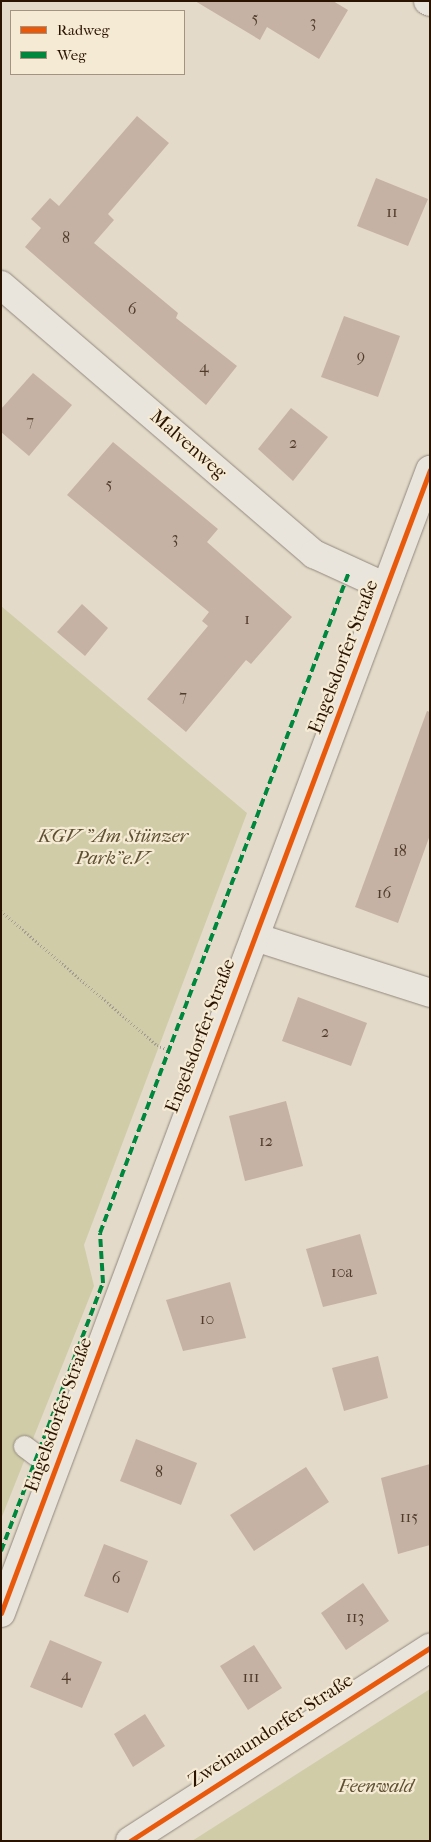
<!DOCTYPE html>
<html>
<head>
<meta charset="utf-8">
<style>
	body { margin:0 }
	#map { position:relative; width:431px; height:1842px; overflow:hidden; background:#e4dac9; font-family:"IM FELL French Canon",serif }
	div>[style] { position:absolute }
	[style*='--x'] { left:calc(var(--x)*1px); top:calc(var(--y)*1px); width:calc(var(--w)*1px); rotate:calc(var(--a)*1deg) }
	.green>* { inset:0; background:#d0cca8 }
	.building>* { inset:0; background:#c5b2a5 }
	.path>* { height:3px; margin-top:-1.5px; transform-origin:0; background:repeating-linear-gradient(90deg,#a39d94 0 1px,transparent 0 3.5px) }
	.roads { filter:drop-shadow(0 0 1px #91897d) drop-shadow(0 0 1px #91897d) }
	.lane>* { height:21px; margin:-10.5px; padding:0 10.5px; transform-origin:10.5px; border-radius:10.5px; background:#e9e4dc }
	.street>* { height:28px; margin:-14px; padding:0 14px; transform-origin:14px; border-radius:14px; background:#e9e4dc }
	.secondary>* { height:28px; margin:-14px; padding:0 14px; transform-origin:14px; border-radius:14px; background:#e9e4dc }
	.quiet>* { height:4px; margin-top:-2px; transform-origin:0; background:repeating-linear-gradient(90deg,#00873e 0 8px,transparent 0 12px) }
	.cycleway>* { height:5px; margin:-2.5px; padding:0 2.5px; transform-origin:2.5px; border-radius:2.5px; background:#e8590c }
	span { translate:-50% -50%; white-space:nowrap; text-align:center; line-height:1.15; -webkit-text-stroke:4.5px #f5ead4; paint-order:stroke }
	.number-label { font-size:16px; color:#513b29 }
	.number-label span { -webkit-text-stroke-width:0 }
	.street-label { font-size:19px; color:#2a1300 }
	.park-label { font-size:19px; color:#5e5031; font-style:italic }
	.frame { position:absolute; inset:0; border:2px solid #2a1300; pointer-events:none }
	.legend { position:absolute; left:10px; top:10px; width:175px; height:65px; box-sizing:border-box; background:#f5ead4; border:1px solid #a4947f; margin:0; padding:6px 9px; list-style:none; font-size:15px; color:#2a1300 }
	.legend li { display:flex; align-items:center; gap:10px; height:25px }
	.legend b { width:25px; border:1px solid #a4947f }
</style>
</head>
<body>
<div id="map">
	<div class="green">
		<i style="clip-path:polygon(1px 606px,247px 813px,84px 1245px,94px 1286px,1px 1519px)"></i>
		<i style="clip-path:polygon(430px 1689px,430px 1841px,192px 1841px)"></i>
	</div>
	<div class="building">
		<i style="clip-path:polygon(195px 1px,333px 1px,348px 10px,319px 59px,267px 27px,260px 40px)"></i>
		<i style="clip-path:polygon(137px 116px,169px 143px,108px 214px,114px 220px,94px 243px,178px 313px,176px 318px,237px 366px,206px 405px,25px 247px,41px 228px,31px 219px,50px 198px,59px 206px)"></i>
		<i style="clip-path:polygon(376px 178px,428px 199px,408px 246px,357px 226px)"></i>
		<i style="clip-path:polygon(344px 316px,400px 336px,378px 397px,321px 377px)"></i>
		<i style="clip-path:polygon(33px 373px,72px 405px,29px 456px,1px 432px,1px 409px)"></i>
		<i style="clip-path:polygon(291px 408px,328px 437px,293px 481px,258px 449px)"></i>
		<i style="clip-path:polygon(113px 442px,218px 529px,207px 542px,292px 617px,251px 664px,246px 660px,186px 732px,147px 699px,208px 626px,202px 621px,209px 612px,67px 495px)"></i>
		<i style="clip-path:polygon(82px 604px,108px 628px,85px 656px,57px 632px)"></i>
		<i style="clip-path:polygon(427px 711px,430px 712px,430px 835px,398px 923px,355px 907px)"></i>
		<i style="clip-path:polygon(298px 997px,367px 1023px,351px 1066px,282px 1041px)"></i>
		<i style="clip-path:polygon(286px 1101px,303px 1166px,245px 1181px,229px 1116px)"></i>
		<i style="clip-path:polygon(360px 1234px,377px 1294px,323px 1307px,306px 1249px)"></i>
		<i style="clip-path:polygon(230px 1282px,246px 1338px,183px 1351px,166px 1300px)"></i>
		<i style="clip-path:polygon(378px 1356px,388px 1398px,344px 1411px,332px 1368px)"></i>
		<i style="clip-path:polygon(136px 1439px,197px 1463px,181px 1505px,120px 1481px)"></i>
		<i style="clip-path:polygon(430px 1464px,430px 1545px,398px 1554px,381px 1478px)"></i>
		<i style="clip-path:polygon(306px 1467px,329px 1502px,254px 1551px,230px 1515px)"></i>
		<i style="clip-path:polygon(104px 1544px,148px 1561px,128px 1613px,84px 1596px)"></i>
		<i style="clip-path:polygon(363px 1583px,389px 1621px,346px 1650px,321px 1613px)"></i>
		<i style="clip-path:polygon(50px 1640px,102px 1662px,82px 1708px,30px 1687px)"></i>
		<i style="clip-path:polygon(254px 1645px,282px 1688px,248px 1710px,220px 1666px)"></i>
		<i style="clip-path:polygon(145px 1714px,165px 1746px,133px 1767px,114px 1734px)"></i>
	</div>
	<div class="path">
		<i style="--x:1;--y:911;--w:206;--a:40.7"></i>
		<i style="--x:157;--y:1045;--w:12;--a:24"></i>
	</div>
	<div class="roads">
		<div class="lane">
			<i style="--x:24;--y:1446;--w:39;--a:37"></i>
		</div>
		<div class="street">
			<i style="--x:428;--y:1;--w:2;--a:27"></i>
			<i style="--x:1;--y:285;--w:413;--a:40.7"></i>
			<i style="--x:314;--y:554;--w:79;--a:24.6"></i>
			<i style="--x:255;--y:937;--w:184;--a:17.7"></i>
		</div>
		<div class="secondary">
			<i style="--x:1;--y:1613;--w:1221;--a:-69.43"></i>
			<i style="--x:130;--y:1841;--w:357;--a:-32.8"></i>
		</div>
	</div>
	<div class="quiet">
		<i style="--x:1;--y:1551;--w:287;--a:-69.2"></i>
		<i style="--x:103;--y:1283;--w:50;--a:-93.4"></i>
		<i style="--x:100;--y:1233;--w:706;--a:-69.36"></i>
	</div>
	<div class="cycleway">
		<i style="--x:1;--y:1613;--w:1221;--a:-69.43"></i>
		<i style="--x:130;--y:1841;--w:357;--a:-32.8"></i>
	</div>
	<div class="number-label">
		<span style="left:255px;top:18px">5</span>
		<span style="left:313px;top:22px">3</span>
		<span style="left:392px;top:212px">11</span>
		<span style="left:66px;top:238px">8</span>
		<span style="left:132px;top:309px">6</span>
		<span style="left:361px;top:356px">9</span>
		<span style="left:204px;top:367px">4</span>
		<span style="left:30px;top:421px">7</span>
		<span style="left:293px;top:443px">2</span>
		<span style="left:109px;top:484px">5</span>
		<span style="left:175px;top:538px">3</span>
		<span style="left:247px;top:619px">1</span>
		<span style="left:183px;top:696px">7</span>
		<span style="left:400px;top:851px">18</span>
		<span style="left:384px;top:893px">16</span>
		<span style="left:325px;top:1032px">2</span>
		<span style="left:266px;top:1141px">12</span>
		<span style="left:342px;top:1272px">10a</span>
		<span style="left:207px;top:1319px">10</span>
		<span style="left:159px;top:1472px">8</span>
		<span style="left:409px;top:1517px">115</span>
		<span style="left:116px;top:1578px">6</span>
		<span style="left:355px;top:1617px">113</span>
		<span style="left:66px;top:1675px">4</span>
		<span style="left:251px;top:1677px">111</span>
	</div>
	<div class="street-label">
		<span style="left:188px;top:445px;rotate:41deg">Malvenweg</span>
		<span style="left:344px;top:657px;rotate:-69deg">Engelsdorfer Straße</span>
		<span style="left:201px;top:1036px;rotate:-69deg">Engelsdorfer Straße</span>
		<span style="left:59px;top:1415px;rotate:-70deg">Engelsdorfer Straße</span>
		<span style="left:271px;top:1731px;rotate:-33deg">Zweinaundorfer Straße</span>
	</div>
	<div class="park-label">
		<span style="left:113px;top:848px">KGV "Am Stünzer<br>Park"e.V.</span>
		<span style="left:376px;top:1787px">Feenwald</span>
	</div>
	<div class="frame"></div>
	<ul class="legend">
	<li><b style="height:6px;background:#e8590c"></b>Radweg</li>
	<li><b style="height:6px;background:#00873e"></b>Weg</li>
	</ul>
</div>
</body>
</html>
